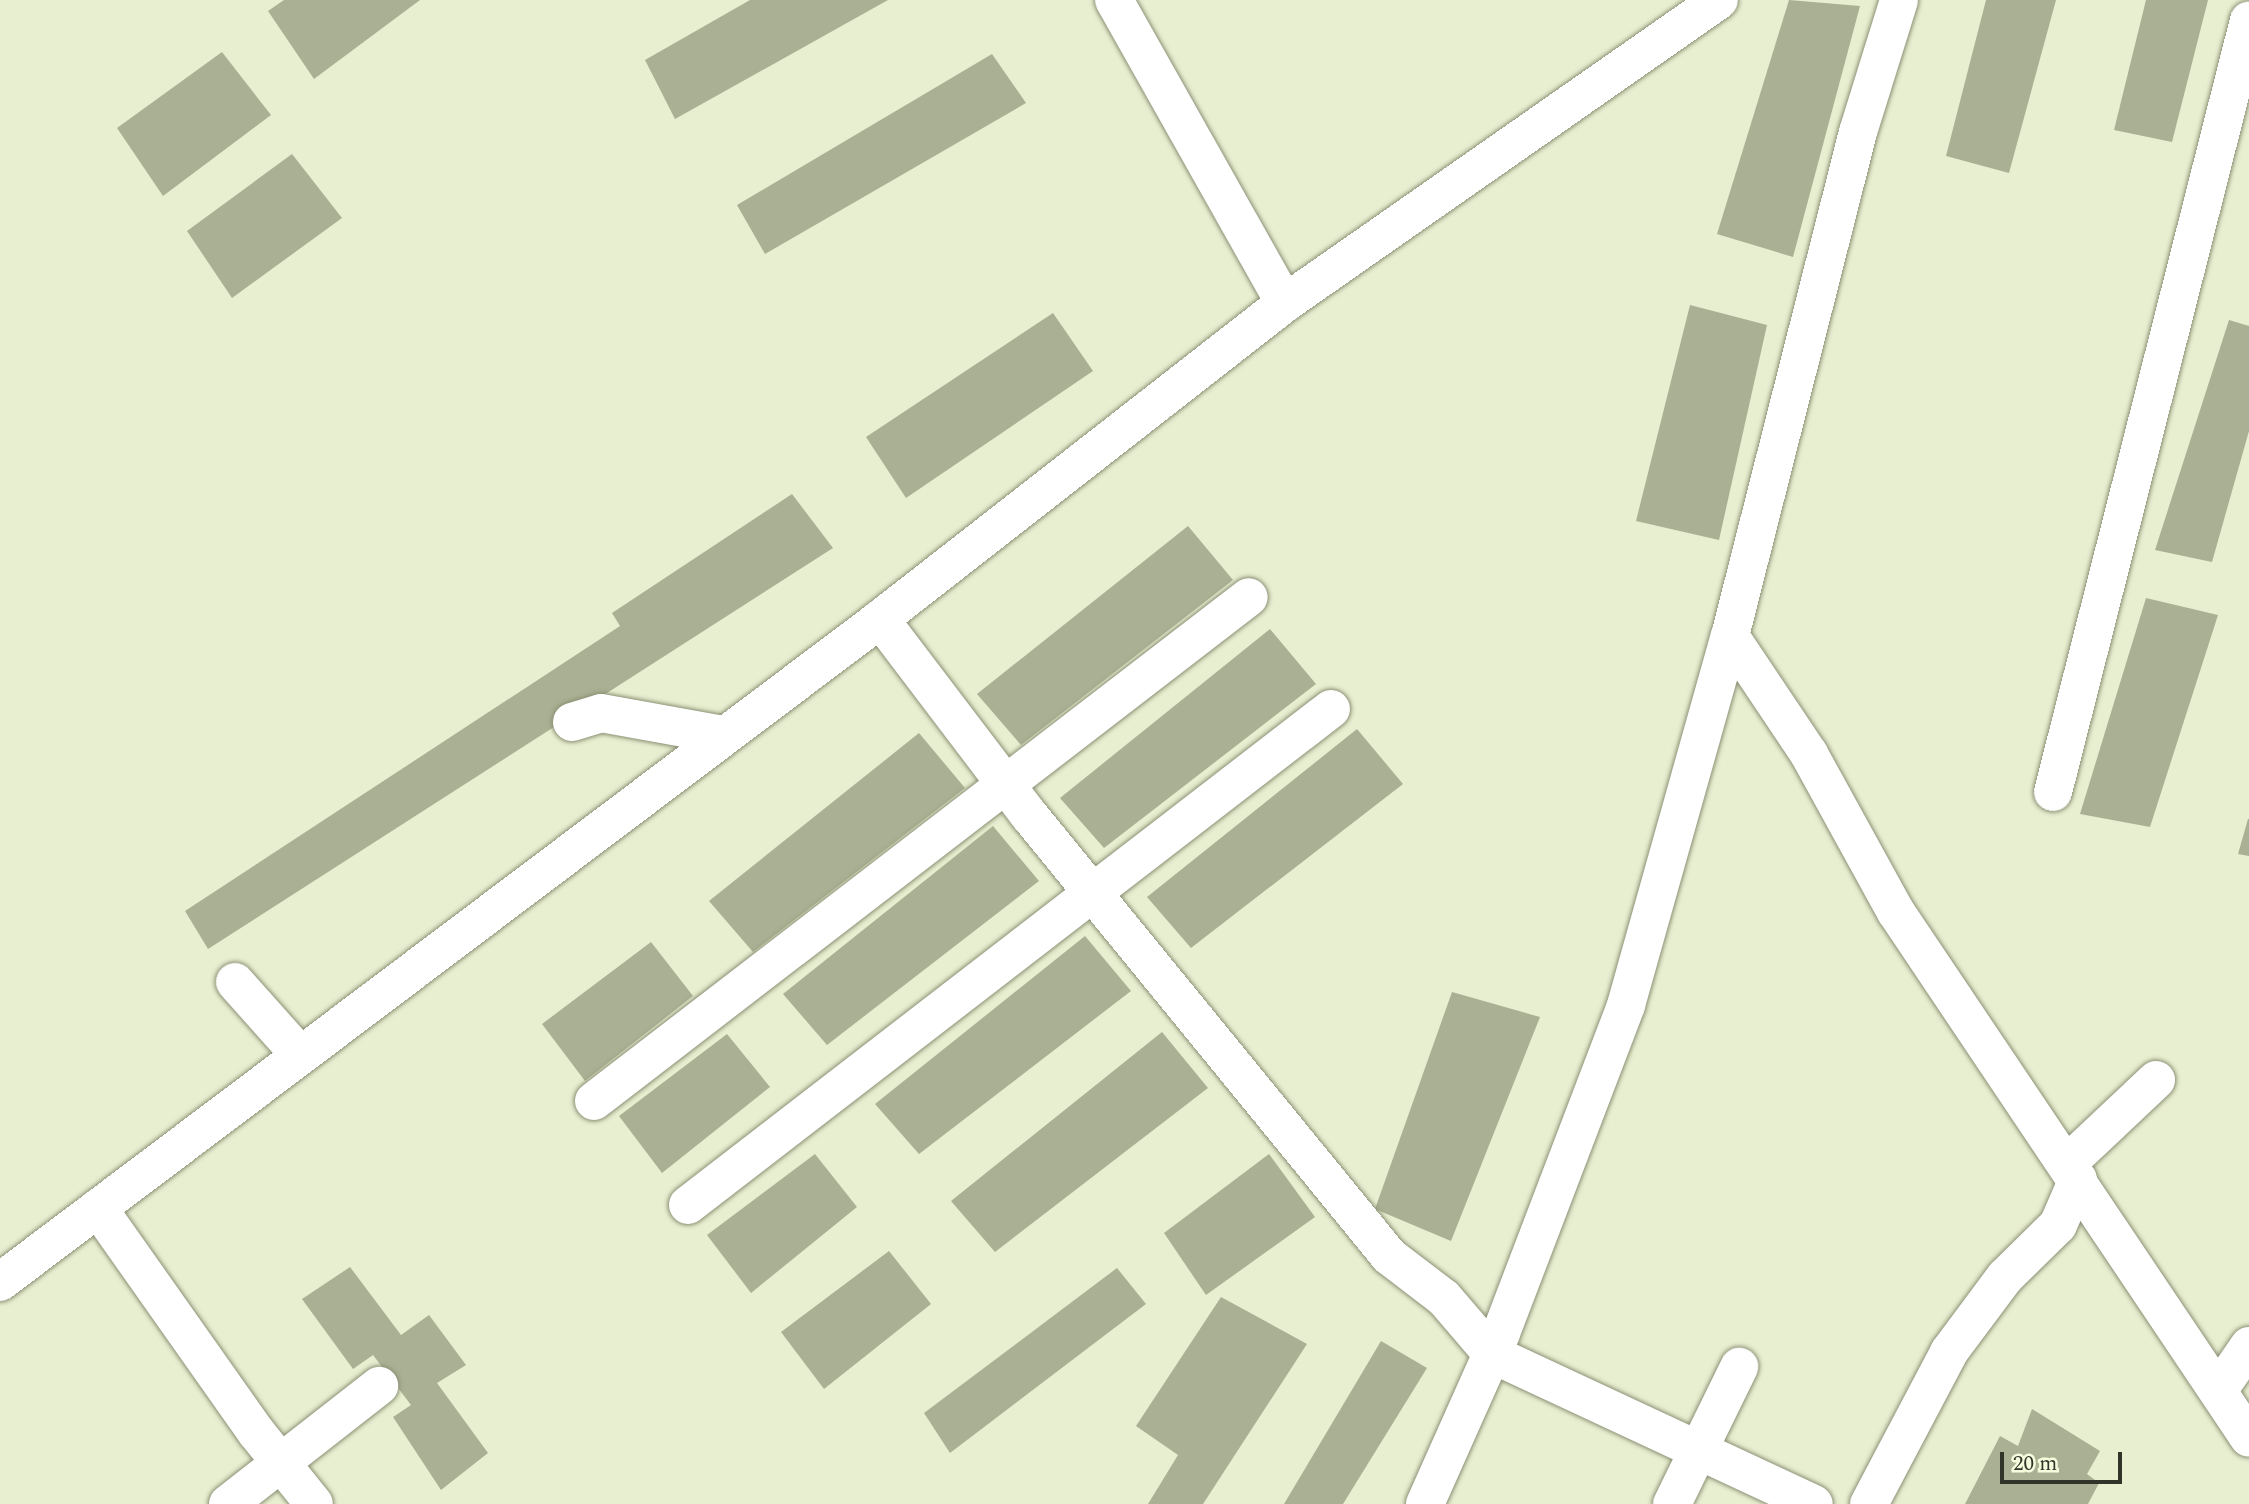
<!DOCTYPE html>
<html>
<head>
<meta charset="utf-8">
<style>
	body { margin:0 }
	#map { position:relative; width:2249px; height:1504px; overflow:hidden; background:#e8eed0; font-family:Spectral,serif }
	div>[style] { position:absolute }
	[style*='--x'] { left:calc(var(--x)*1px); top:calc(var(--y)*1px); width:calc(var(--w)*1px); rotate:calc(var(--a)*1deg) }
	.building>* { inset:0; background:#aab093 }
	.roads { filter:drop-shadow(0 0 2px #8b9175) drop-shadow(0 0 2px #8b9175) }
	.minor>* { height:38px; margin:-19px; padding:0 19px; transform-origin:19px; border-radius:19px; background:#fff }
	span { translate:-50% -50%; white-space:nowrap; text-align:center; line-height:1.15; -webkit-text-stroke:7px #f5fcdd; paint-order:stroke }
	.scale { position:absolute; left:2000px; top:1452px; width:122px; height:32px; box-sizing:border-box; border:4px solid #323429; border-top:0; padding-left:9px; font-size:21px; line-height:24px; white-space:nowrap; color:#323429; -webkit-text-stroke:5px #f5fcdd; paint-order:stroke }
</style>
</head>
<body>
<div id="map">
	<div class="building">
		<i style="clip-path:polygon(284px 0,420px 0,314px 79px,268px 11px)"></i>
		<i style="clip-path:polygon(750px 0,888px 0,675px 119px,645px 60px)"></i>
		<i style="clip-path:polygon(1789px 0,1860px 6px,1793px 257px,1717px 234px)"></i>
		<i style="clip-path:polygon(1986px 0,2056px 0,2009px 173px,1946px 156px)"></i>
		<i style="clip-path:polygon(2146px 0,2208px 0,2172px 142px,2114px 130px)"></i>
		<i style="clip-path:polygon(222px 52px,271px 115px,163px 196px,117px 128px)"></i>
		<i style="clip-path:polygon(992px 54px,1026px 103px,765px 254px,737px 205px)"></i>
		<i style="clip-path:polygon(292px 154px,342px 218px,232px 298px,187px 231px)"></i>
		<i style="clip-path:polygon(1690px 305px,1767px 325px,1719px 540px,1636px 521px)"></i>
		<i style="clip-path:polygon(1053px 313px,1093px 371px,906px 498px,866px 437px)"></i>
		<i style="clip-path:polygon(2229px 320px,2249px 326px,2249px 431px,2212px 562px,2155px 550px)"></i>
		<i style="clip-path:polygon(792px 494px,833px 548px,208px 949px,185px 911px,620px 626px,612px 613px)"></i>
		<i style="clip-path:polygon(1188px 526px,1233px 580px,1021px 745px,977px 694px)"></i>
		<i style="clip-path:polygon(2146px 598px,2218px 615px,2150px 827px,2080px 814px)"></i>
		<i style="clip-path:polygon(1270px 629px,1316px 684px,1104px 848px,1060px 798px)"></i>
		<i style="clip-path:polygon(1357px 729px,1403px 784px,1191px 948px,1147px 897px)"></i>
		<i style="clip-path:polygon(919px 733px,965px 788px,753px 952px,709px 901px)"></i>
		<i style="clip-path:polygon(2248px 819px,2249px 819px,2249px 856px,2238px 854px)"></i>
		<i style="clip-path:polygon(993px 826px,1039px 881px,827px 1045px,783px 994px)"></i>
		<i style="clip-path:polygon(1085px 936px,1131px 991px,919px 1154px,875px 1104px)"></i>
		<i style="clip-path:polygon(651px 942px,693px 996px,585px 1081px,542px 1024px)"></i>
		<i style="clip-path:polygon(1452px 992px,1540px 1017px,1451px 1241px,1375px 1209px)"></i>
		<i style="clip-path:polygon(1162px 1032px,1208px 1088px,995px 1252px,951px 1201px)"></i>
		<i style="clip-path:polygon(727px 1034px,770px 1087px,662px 1173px,619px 1116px)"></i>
		<i style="clip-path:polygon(815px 1154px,857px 1207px,751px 1293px,707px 1235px)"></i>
		<i style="clip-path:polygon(1269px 1154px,1315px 1217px,1206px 1295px,1164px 1233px)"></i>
		<i style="clip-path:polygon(889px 1251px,931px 1304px,824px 1389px,781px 1332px)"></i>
		<i style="clip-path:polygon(350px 1267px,401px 1335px,429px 1315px,466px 1365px,437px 1383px,488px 1453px,441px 1490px,393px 1417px,411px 1405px,373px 1355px,353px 1369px,302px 1299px)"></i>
		<i style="clip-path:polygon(1117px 1268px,1146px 1304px,950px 1453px,924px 1413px)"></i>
		<i style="clip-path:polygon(1221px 1297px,1307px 1344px,1203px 1504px,1148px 1504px,1178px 1455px,1136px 1426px)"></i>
		<i style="clip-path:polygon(1381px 1341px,1427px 1368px,1343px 1504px,1284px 1504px)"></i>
		<i style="clip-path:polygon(2032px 1409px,2100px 1451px,2087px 1474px,2099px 1483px,2088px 1504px,1965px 1504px,2000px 1436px,2018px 1446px)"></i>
	</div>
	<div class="roads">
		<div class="minor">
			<i style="--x:1114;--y:0;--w:348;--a:60.6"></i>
			<i style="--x:880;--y:619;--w:246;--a:52.8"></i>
			<i style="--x:1029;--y:815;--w:569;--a:50.77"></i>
			<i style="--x:1389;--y:1256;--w:69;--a:37.4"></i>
			<i style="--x:1444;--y:1298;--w:74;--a:49.4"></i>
			<i style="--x:1492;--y:1354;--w:355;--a:25"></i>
			<i style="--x:1730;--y:636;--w:142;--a:56.2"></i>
			<i style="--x:1809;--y:754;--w:180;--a:61.2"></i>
			<i style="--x:1896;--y:912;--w:633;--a:56.13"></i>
			<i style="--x:572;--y:722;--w:30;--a:-17"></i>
			<i style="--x:601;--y:713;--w:124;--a:10.2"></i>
			<i style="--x:2053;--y:792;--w:796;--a:-75.75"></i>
			<i style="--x:235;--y:982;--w:98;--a:48.3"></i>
			<i style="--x:594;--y:1101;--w:826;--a:-37.58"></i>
			<i style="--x:2068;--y:1163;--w:121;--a:-43.3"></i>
			<i style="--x:688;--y:1205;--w:812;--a:-37.65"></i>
			<i style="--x:98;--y:1208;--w:274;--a:54.8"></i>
			<i style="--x:256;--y:1432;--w:92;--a:51.1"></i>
			<i style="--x:0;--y:1282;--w:1102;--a:-36.99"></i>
			<i style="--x:880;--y:619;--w:514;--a:-37.96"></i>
			<i style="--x:1285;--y:303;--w:529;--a:-34.92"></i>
			<i style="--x:2220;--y:1388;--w:51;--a:-55.4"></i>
			<i style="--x:228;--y:1504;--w:192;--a:-38"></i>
			<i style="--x:1425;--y:1504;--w:187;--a:-66"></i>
			<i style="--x:1501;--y:1333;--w:351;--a:-69.1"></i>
			<i style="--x:1626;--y:1005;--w:383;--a:-74.3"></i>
			<i style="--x:1730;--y:636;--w:520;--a:-75.75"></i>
			<i style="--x:1858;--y:132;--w:138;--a:-72.7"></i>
			<i style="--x:1672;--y:1504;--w:153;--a:-63.9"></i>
			<i style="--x:1869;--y:1504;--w:172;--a:-62.2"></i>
			<i style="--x:1949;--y:1352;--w:94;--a:-53.3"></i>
			<i style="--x:2005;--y:1277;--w:74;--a:-44.5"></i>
			<i style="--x:2058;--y:1225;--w:50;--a:-66.5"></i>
		</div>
	</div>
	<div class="scale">20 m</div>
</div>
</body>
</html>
